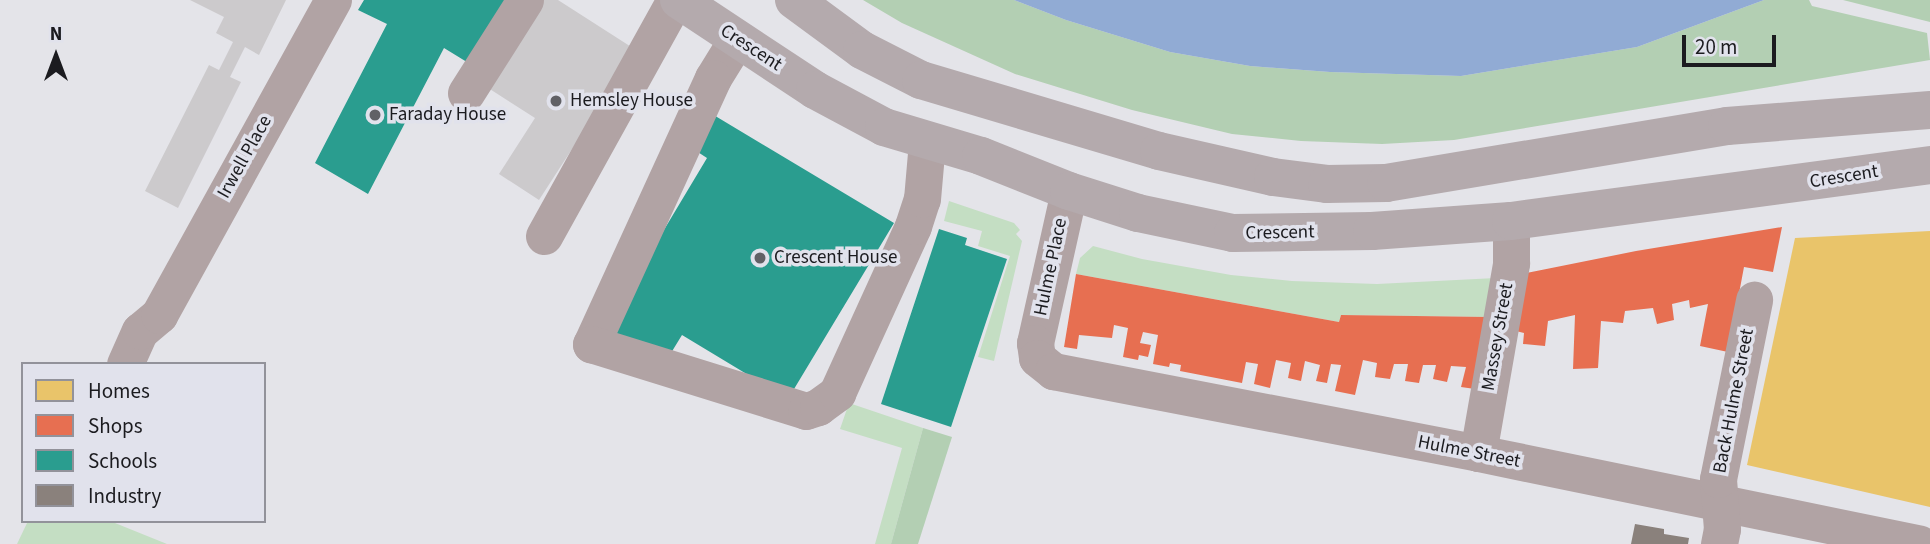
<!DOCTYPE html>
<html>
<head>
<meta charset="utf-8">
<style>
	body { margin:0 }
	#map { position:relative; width:1930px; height:544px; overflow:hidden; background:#e4e4e9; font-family:"Source Sans 3",sans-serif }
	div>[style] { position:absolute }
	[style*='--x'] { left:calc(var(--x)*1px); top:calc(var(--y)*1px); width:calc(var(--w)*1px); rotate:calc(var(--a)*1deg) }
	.green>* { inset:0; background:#c4dec3 }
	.forest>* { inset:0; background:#b3cfb3 }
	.water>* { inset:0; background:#91abd4 }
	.homes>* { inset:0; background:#e9c46a }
	.shops>* { inset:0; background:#e76f51 }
	.schools>* { inset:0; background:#2a9d8f }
	.industry>* { inset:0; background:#8a817c }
	.building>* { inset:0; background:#cccacc }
	.minor>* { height:37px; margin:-18.5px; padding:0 18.5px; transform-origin:18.5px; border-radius:18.5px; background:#b1a3a4 }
	.highway>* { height:38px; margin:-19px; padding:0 19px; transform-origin:19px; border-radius:19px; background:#b4aaad }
	.dots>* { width:19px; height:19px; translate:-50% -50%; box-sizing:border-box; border:4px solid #e1e2ec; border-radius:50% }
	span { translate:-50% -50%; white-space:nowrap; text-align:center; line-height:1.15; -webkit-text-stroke:7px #e1e2ec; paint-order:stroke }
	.street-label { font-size:19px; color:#1b1b1f }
	.poi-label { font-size:19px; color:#1b1b1f }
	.left { translate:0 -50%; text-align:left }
	.legend { position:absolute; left:21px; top:362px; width:245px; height:161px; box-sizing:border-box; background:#e1e2ec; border:2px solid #92929a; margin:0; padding:9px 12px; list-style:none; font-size:21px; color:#1b1b1f }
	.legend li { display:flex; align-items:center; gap:14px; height:35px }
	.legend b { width:35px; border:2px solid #92929a }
	.north { position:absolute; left:21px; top:21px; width:70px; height:70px; -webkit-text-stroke:5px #e1e2ec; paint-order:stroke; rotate:0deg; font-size:19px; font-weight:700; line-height:28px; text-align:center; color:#1b1b1f }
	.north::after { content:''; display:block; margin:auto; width:24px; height:32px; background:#1b1b1f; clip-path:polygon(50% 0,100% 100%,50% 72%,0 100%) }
	.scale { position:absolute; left:1682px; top:35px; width:94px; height:32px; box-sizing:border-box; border:4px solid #1b1b1f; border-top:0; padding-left:9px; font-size:21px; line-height:24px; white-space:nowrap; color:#1b1b1f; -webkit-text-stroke:5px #e1e2ec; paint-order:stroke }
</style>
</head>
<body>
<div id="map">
	<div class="green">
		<i style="clip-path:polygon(949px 201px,1014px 223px,1020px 230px,1016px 234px,1022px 241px,994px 361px,978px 357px,1010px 256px,978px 246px,982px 231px,944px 221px)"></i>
		<i style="clip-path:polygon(1093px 246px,1142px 259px,1231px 275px,1292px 281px,1377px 284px,1496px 278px,1489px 317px,1341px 315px,1339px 322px,1076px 274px,1080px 258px)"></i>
		<i style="clip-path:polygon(849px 403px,923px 428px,891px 544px,875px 544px,902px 448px,840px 429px)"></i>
		<i style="clip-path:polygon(28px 521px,110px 521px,167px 544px,17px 544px)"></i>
	</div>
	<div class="forest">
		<i style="clip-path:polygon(863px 0,1014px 0,1066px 20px,1170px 52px,1250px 66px,1330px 72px,1461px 76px,1637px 47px,1764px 0,1809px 0,1812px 6px,1927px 33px,1930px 60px,1454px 140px,1382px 144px,1301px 141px,1232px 134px,1132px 110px,1015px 74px,902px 23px)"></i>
		<i style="clip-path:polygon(1843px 0,1930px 0,1930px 22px)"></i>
		<i style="clip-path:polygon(923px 428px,952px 437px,918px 544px,891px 544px)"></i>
	</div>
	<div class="water">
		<i style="clip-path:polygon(1014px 0,1764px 0,1637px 47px,1461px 76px,1330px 72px,1250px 66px,1170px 52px,1066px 20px)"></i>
	</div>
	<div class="homes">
		<i style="clip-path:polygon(1930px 231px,1930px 507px,1747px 465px,1795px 238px)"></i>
	</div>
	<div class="shops">
		<i style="clip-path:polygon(1782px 227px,1773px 272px,1744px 267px,1728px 352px,1700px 346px,1708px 304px,1690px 308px,1689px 300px,1672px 304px,1674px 320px,1657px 324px,1653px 308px,1625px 311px,1623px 323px,1601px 321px,1598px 368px,1573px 369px,1575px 315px,1548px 321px,1545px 346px,1523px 344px,1524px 333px,1512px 330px,1522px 274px,1636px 251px)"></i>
		<i style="clip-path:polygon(1076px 274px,1339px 322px,1341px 315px,1489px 317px,1475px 389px,1461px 387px,1466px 367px,1451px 366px,1447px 382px,1433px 379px,1436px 365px,1423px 365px,1419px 383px,1405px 381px,1408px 364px,1394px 364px,1390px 379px,1375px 377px,1377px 363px,1363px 360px,1355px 395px,1335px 391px,1341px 365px,1331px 364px,1327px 383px,1316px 381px,1320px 365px,1305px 361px,1301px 381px,1288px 378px,1291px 363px,1276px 360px,1270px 388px,1254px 384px,1258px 364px,1246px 362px,1242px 383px,1180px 371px,1181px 365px,1170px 363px,1169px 367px,1153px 364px,1158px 335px,1143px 332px,1140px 343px,1151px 345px,1148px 357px,1139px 355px,1138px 360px,1123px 357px,1128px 328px,1114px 325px,1112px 338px,1079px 335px,1077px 349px,1064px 347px)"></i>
	</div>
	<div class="schools">
		<i style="clip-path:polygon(364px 0,512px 0,475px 67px,444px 48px,368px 194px,315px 163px,387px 24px,358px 10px)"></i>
		<i style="clip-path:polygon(707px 111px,894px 223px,788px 399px,682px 335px,663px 366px,604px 330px,707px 158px,687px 145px)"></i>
		<i style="clip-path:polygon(939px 229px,967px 238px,965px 245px,1007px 259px,951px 427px,881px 404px)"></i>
	</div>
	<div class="industry">
		<i style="clip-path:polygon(1635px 524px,1664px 529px,1664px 534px,1689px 538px,1688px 544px,1631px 544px)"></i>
	</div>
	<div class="building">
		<i style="clip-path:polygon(190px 0,286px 0,259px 55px,245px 47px,230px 77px,241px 82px,178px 208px,145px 191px,209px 65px,219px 70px,233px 42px,216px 33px,224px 17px)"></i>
		<i style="clip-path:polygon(536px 0,558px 0,636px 50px,539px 200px,499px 174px,535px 118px,482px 84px)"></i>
	</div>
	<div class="minor">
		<i style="--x:737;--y:39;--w:46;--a:121.6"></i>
		<i style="--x:713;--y:78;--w:293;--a:114.6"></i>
		<i style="--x:591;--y:344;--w:225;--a:17.3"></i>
		<i style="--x:806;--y:411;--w:13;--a:-18"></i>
		<i style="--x:818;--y:407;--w:24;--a:-36"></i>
		<i style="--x:837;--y:393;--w:183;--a:-65.5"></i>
		<i style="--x:913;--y:226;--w:28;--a:-72"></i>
		<i style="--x:922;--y:199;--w:57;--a:-85"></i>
		<i style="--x:466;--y:93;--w:110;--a:-57.6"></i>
		<i style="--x:1069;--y:191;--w:156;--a:102.6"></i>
		<i style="--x:1035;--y:343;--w:15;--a:82"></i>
		<i style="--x:1037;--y:358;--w:21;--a:39"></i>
		<i style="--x:1053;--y:371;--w:433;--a:10.9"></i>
		<i style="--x:1478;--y:453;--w:451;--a:11.6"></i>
		<i style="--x:544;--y:236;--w:270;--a:-61"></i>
		<i style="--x:125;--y:364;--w:36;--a:-66"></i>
		<i style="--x:140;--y:331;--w:25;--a:-40"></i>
		<i style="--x:159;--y:315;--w:360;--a:-61.1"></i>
		<i style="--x:1478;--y:453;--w:193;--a:-80.1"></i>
		<i style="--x:1511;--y:263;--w:42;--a:-90"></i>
		<i style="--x:1719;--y:544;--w:15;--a:-79"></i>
		<i style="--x:1722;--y:529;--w:50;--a:-94.6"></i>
		<i style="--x:1718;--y:479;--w:183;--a:-78.6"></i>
	</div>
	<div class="highway">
		<i style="--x:679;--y:0;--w:163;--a:33.5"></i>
		<i style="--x:815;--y:90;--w:78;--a:28.2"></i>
		<i style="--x:884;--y:127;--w:101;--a:16.6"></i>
		<i style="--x:981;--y:156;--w:95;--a:21.7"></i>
		<i style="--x:1069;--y:191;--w:72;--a:17.7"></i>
		<i style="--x:1138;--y:213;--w:97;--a:11.9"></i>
		<i style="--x:1233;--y:233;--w:139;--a:-0.8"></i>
		<i style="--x:1372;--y:231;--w:139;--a:-4.1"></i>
		<i style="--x:1511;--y:221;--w:423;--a:-7.6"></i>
		<i style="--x:794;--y:0;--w:84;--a:36.3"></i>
		<i style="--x:862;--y:50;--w:66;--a:27"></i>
		<i style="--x:921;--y:80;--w:248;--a:16.6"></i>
		<i style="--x:1159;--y:151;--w:117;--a:12.8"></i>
		<i style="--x:1273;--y:177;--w:54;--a:7.4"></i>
		<i style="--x:1327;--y:184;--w:59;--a:-1"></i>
		<i style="--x:1386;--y:183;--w:346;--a:-9.5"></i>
		<i style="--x:1727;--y:126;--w:204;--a:-4.5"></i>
	</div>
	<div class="dots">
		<i style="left:556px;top:101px;background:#616166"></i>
		<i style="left:375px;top:115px;background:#616166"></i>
		<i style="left:760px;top:258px;background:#616166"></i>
	</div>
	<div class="street-label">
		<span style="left:751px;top:48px;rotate:33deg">Crescent</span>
		<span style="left:245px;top:157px;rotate:-61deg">Irwell Place</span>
		<span style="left:1844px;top:177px;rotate:-9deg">Crescent</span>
		<span style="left:1280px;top:233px;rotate:-1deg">Crescent</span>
		<span style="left:1051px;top:267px;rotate:-78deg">Hulme Place</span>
		<span style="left:1498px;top:337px;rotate:-80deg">Massey Street</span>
		<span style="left:1734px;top:401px;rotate:-79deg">Back Hulme Street</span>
		<span style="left:1469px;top:452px;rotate:11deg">Hulme Street</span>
	</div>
	<div class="poi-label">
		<span class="left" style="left:570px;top:101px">Hemsley House</span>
		<span class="left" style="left:389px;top:115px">Faraday House</span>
		<span class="left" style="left:774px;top:258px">Crescent House</span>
	</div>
	<ul class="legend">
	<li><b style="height:19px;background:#e9c46a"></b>Homes</li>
	<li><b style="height:19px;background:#e76f51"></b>Shops</li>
	<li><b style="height:19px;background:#2a9d8f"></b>Schools</li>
	<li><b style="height:19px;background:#8a817c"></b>Industry</li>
	</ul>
	<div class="north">N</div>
	<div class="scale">20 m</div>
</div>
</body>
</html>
